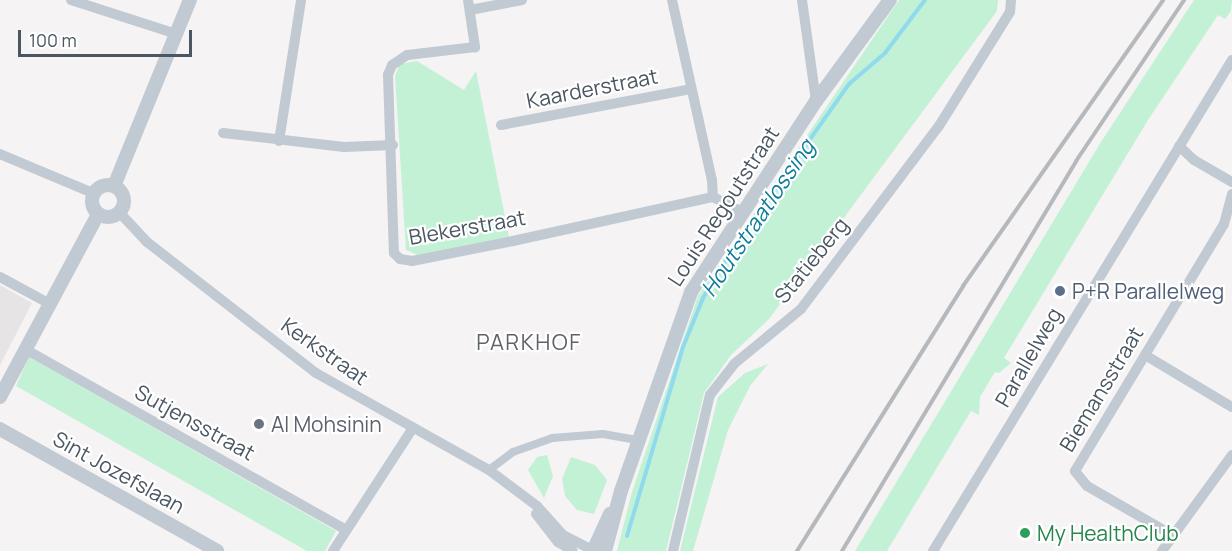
<!DOCTYPE html>
<html>
<head>
<meta charset="utf-8">
<style>
	body { margin:0 }
	#map { position:relative; width:1232px; height:551px; overflow:hidden; background:#f5f3f3; font-family:Manrope,sans-serif }
	div>[style] { position:absolute }
	[style*='--x'] { left:calc(var(--x)*1px); top:calc(var(--y)*1px); width:calc(var(--w)*1px); rotate:calc(var(--a)*1deg) }
	.education>* { inset:0; background:#e6e4e5 }
	.green>* { inset:0; background:#c3f1d5 }
	.stream>* { height:4px; margin:-2px; padding:0 2px; transform-origin:2px; border-radius:2px; background:#90daee }
	.pedestrian>* { height:8px; margin:-4px; padding:0 4px; transform-origin:4px; border-radius:4px; background:#c1cad2 }
	.minor>* { height:10px; margin:-5px; padding:0 5px; transform-origin:5px; border-radius:5px; background:#c1cad2 }
	.tertiary>* { height:14px; margin:-7px; padding:0 7px; transform-origin:7px; border-radius:7px; background:#c1cad2 }
	.tertiary>.ring { margin:-7px; padding:0; box-sizing:content-box; background:none; border:14px solid #c1cad2; border-radius:50% }
	.rail>* { height:4px; margin:-2px; padding:0 2px; transform-origin:2px; border-radius:2px; background:#b5b8bd }
	.dots>* { width:16px; height:16px; translate:-50% -50%; box-sizing:border-box; border:3px solid #fff; border-radius:50% }
	span { translate:-50% -50%; white-space:nowrap; text-align:center; line-height:1.15; -webkit-text-stroke:4.5px #fff; paint-order:stroke }
	.street-label { font-size:21px; color:#4a5661 }
	.service-label { font-size:21px; color:#4e5e75 }
	.left { translate:0 -50%; text-align:left }
	.worship-label { font-size:21px; color:#5b616d }
	.leisure-label { font-size:21px; color:#27864d }
	.water-label { font-size:22px; color:#0c7c9b; font-style:italic }
	.neighbourhood-label { font-size:22px; color:#5f6368; letter-spacing:1.5px }
	.scale { position:absolute; left:18px; top:30px; width:174px; height:27px; box-sizing:border-box; border:3px solid #4a5661; border-top:0; padding-left:8px; font-size:18px; line-height:21px; white-space:nowrap; color:#4a5661; -webkit-text-stroke:4px #fff; paint-order:stroke }
</style>
</head>
<body>
<div id="map">
	<div class="education">
		<i style="clip-path:polygon(0 285px,32px 303px,0 365px)"></i>
	</div>
	<div class="green">
		<i style="clip-path:polygon(899px 0,998px 0,997px 11px,769px 319px,731px 355px,704px 393px,666px 551px,617px 551px,632px 492px,698px 296px)"></i>
		<i style="clip-path:polygon(1194px 0,1232px 0,1231px 11px,1225px 19px,1218px 15px,1148px 120px,1004px 358px,1011px 363px,999px 373px,995px 372px,980px 397px,979px 415px,971px 411px,887px 551px,855px 551px,1101px 142px)"></i>
		<i style="clip-path:polygon(417px 61px,464px 90px,476px 71px,509px 237px,418px 255px,406px 250px,395px 76px,400px 64px)"></i>
		<i style="clip-path:polygon(29px 357px,336px 531px,325px 551px,307px 551px,16px 386px)"></i>
		<i style="clip-path:polygon(768px 364px,750px 386px,728px 430px,693px 551px,680px 551px,718px 397px,745px 373px)"></i>
		<i style="clip-path:polygon(547px 455px,553px 476px,544px 498px,528px 470px,537px 457px)"></i>
		<i style="clip-path:polygon(571px 457px,595px 465px,607px 480px,594px 514px,577px 510px,565px 496px,562px 479px)"></i>
	</div>
	<div class="stream">
		<i style="--x:627;--y:536;--w:197;--a:-73.5"></i>
		<i style="--x:683;--y:347;--w:53;--a:-67.8"></i>
		<i style="--x:703;--y:298;--w:60;--a:-58.7"></i>
		<i style="--x:734;--y:247;--w:199;--a:-54.8"></i>
		<i style="--x:849;--y:84;--w:48;--a:-40.7"></i>
		<i style="--x:885;--y:53;--w:66;--a:-53"></i>
	</div>
	<div class="pedestrian">
		<i style="--x:489;--y:470;--w:30;--a:-37"></i>
		<i style="--x:513;--y:452;--w:41;--a:-19.7"></i>
		<i style="--x:552;--y:438;--w:51;--a:-4.5"></i>
		<i style="--x:603;--y:434;--w:36;--a:10"></i>
	</div>
	<div class="minor">
		<i style="--x:71;--y:0;--w:110;--a:17.9"></i>
		<i style="--x:468;--y:0;--w:48;--a:81.5"></i>
		<i style="--x:475;--y:47;--w:68;--a:173.3"></i>
		<i style="--x:407;--y:55;--w:18;--a:146"></i>
		<i style="--x:392;--y:65;--w:11;--a:112"></i>
		<i style="--x:388;--y:75;--w:178;--a:88.1"></i>
		<i style="--x:394;--y:253;--w:8;--a:45"></i>
		<i style="--x:400;--y:259;--w:12;--a:9"></i>
		<i style="--x:412;--y:261;--w:103;--a:-11.2"></i>
		<i style="--x:513;--y:241;--w:205;--a:-12.4"></i>
		<i style="--x:672;--y:0;--w:184;--a:77.5"></i>
		<i style="--x:712;--y:180;--w:17;--a:87"></i>
		<i style="--x:713;--y:197;--w:34;--a:27"></i>
		<i style="--x:802;--y:0;--w:102;--a:82.1"></i>
		<i style="--x:470;--y:10;--w:53;--a:-10.9"></i>
		<i style="--x:501;--y:125;--w:193;--a:-10.7"></i>
		<i style="--x:223;--y:133;--w:122;--a:6.6"></i>
		<i style="--x:344;--y:147;--w:49;--a:-2.3"></i>
		<i style="--x:279;--y:141;--w:143;--a:-81.1"></i>
		<i style="--x:1179;--y:146;--w:21;--a:43"></i>
		<i style="--x:1194;--y:160;--w:44;--a:30.1"></i>
		<i style="--x:0;--y:154;--w:101;--a:22.8"></i>
		<i style="--x:119;--y:212;--w:41;--a:47"></i>
		<i style="--x:147;--y:242;--w:214;--a:37.8"></i>
		<i style="--x:316;--y:373;--w:198;--a:29.3"></i>
		<i style="--x:489;--y:470;--w:60;--a:36.9"></i>
		<i style="--x:537;--y:506;--w:39;--a:48"></i>
		<i style="--x:563;--y:535;--w:36;--a:27"></i>
		<i style="--x:0;--y:277;--w:55;--a:28.4"></i>
		<i style="--x:25;--y:349;--w:367;--a:29.4"></i>
		<i style="--x:1145;--y:355;--w:101;--a:30.9"></i>
		<i style="--x:536;--y:514;--w:36;--a:52"></i>
		<i style="--x:558;--y:542;--w:17;--a:31"></i>
		<i style="--x:1174;--y:536;--w:100;--a:-150.1"></i>
		<i style="--x:1087;--y:486;--w:19;--a:-129"></i>
		<i style="--x:1075;--y:471;--w:288;--a:-58.9"></i>
		<i style="--x:1224;--y:224;--w:31;--a:-75"></i>
		<i style="--x:333;--y:551;--w:147;--a:-57"></i>
		<i style="--x:673;--y:551;--w:160;--a:-76.7"></i>
		<i style="--x:710;--y:395;--w:39;--a:-52"></i>
		<i style="--x:734;--y:364;--w:87;--a:-39.4"></i>
		<i style="--x:801;--y:309;--w:229;--a:-53"></i>
		<i style="--x:939;--y:126;--w:134;--a:-58.1"></i>
		<i style="--x:1010;--y:12;--w:12;--a:-85"></i>
		<i style="--x:933;--y:551;--w:575;--a:-58.66"></i>
		<i style="--x:1162;--y:551;--w:119;--a:-53.9"></i>
	</div>
	<div class="tertiary">
		<i class="ring" style="left:92px;top:185px;width:18px;height:18px"></i>
		<i style="--x:114;--y:186;--w:201;--a:-67.8"></i>
		<i style="--x:0;--y:397;--w:208;--a:-61.8"></i>
		<i style="--x:0;--y:429;--w:249;--a:29.3"></i>
		<i style="--x:593;--y:551;--w:41;--a:-65.3"></i>
		<i style="--x:605;--y:551;--w:62;--a:-75.1"></i>
		<i style="--x:621;--y:491;--w:211;--a:-70.6"></i>
		<i style="--x:691;--y:292;--w:228;--a:-56.8"></i>
		<i style="--x:816;--y:101;--w:125;--a:-53.8"></i>
	</div>
	<div class="rail">
		<i style="--x:797;--y:551;--w:313;--a:-57.9"></i>
		<i style="--x:963;--y:286;--w:349;--a:-55"></i>
		<i style="--x:842;--y:551;--w:455;--a:-59"></i>
		<i style="--x:1076;--y:161;--w:194;--a:-56.1"></i>
	</div>
	<div class="dots">
		<i style="left:1060px;top:291px;background:#5c6f8a"></i>
		<i style="left:259px;top:424px;background:#6b7280"></i>
		<i style="left:1025px;top:533px;background:#2e9e5b"></i>
	</div>
	<div class="street-label">
		<span style="left:592px;top:88px;rotate:-11deg">Kaarderstraat</span>
		<span style="left:723px;top:206px;rotate:-57deg">Louis Regoutstraat</span>
		<span style="left:467px;top:227px;rotate:-10deg">Blekerstraat</span>
		<span style="left:811px;top:260px;rotate:-51deg">Statieberg</span>
		<span style="left:325px;top:351px;rotate:35deg">Kerkstraat</span>
		<span style="left:1028px;top:357px;rotate:-60deg">Parallelweg</span>
		<span style="left:1101px;top:389px;rotate:-59deg">Biemansstraat</span>
		<span style="left:195px;top:422px;rotate:29deg">Sutjensstraat</span>
		<span style="left:119px;top:472px;rotate:29deg">Sint Jozefslaan</span>
	</div>
	<div class="service-label">
		<span class="left" style="left:1072px;top:291px">P+R Parallelweg</span>
	</div>
	<div class="worship-label">
		<span class="left" style="left:271px;top:424px">Al Mohsinin</span>
	</div>
	<div class="leisure-label">
		<span class="left" style="left:1037px;top:533px">My HealthClub</span>
	</div>
	<div class="water-label">
		<span style="left:758px;top:218px;rotate:-56deg">Houtstraatlossing</span>
	</div>
	<div class="neighbourhood-label">
		<span style="left:529px;top:343px">PARKHOF</span>
	</div>
	<div class="scale">100 m</div>
</div>
</body>
</html>
